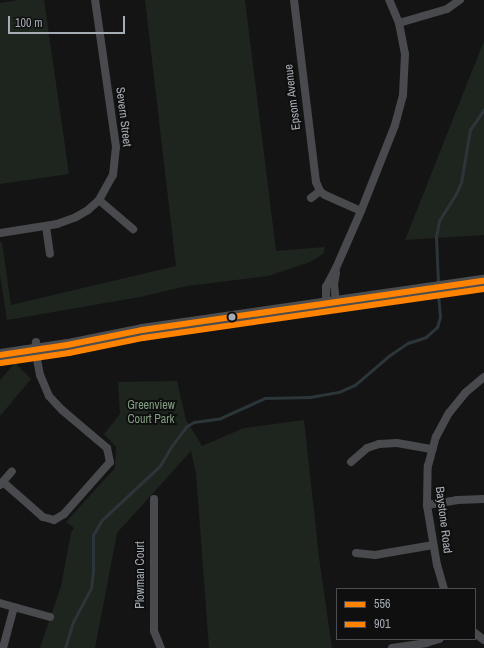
<!DOCTYPE html>
<html>
<head>
<meta charset="utf-8">
<style>
	body { margin:0 }
	#map { position:relative; width:484px; height:648px; overflow:hidden; background:#141415; font-family:"Archivo Narrow",sans-serif }
	div>[style] { position:absolute }
	[style*='--x'] { left:calc(var(--x)*1px); top:calc(var(--y)*1px); width:calc(var(--w)*1px); rotate:calc(var(--a)*1deg) }
	.green>* { inset:0; background:#1e251f }
	.stream>* { height:2.5px; margin:-1.25px; padding:0 1.25px; transform-origin:1.25px; border-radius:1.25px; background:#2c3539 }
	.minor>* { height:8px; margin:-4px; padding:0 4px; transform-origin:4px; border-radius:4px; background:#494a4d }
	.primary>* { height:13px; margin:-6.5px; padding:0 6.5px; transform-origin:6.5px; border-radius:6.5px; background:#4b4d4f }
	.bus-1>* { height:6px; margin:-3px; padding:0 3px; transform-origin:3px; border-radius:3px; background:#ff8200 }
	.bus-2>* { height:6px; margin:-3px; padding:0 3px; transform-origin:3px; border-radius:3px; background:#ff8200 }
	.dots>* { width:11px; height:11px; translate:-50% -50%; box-sizing:border-box; border:2px solid #0f0f10; border-radius:50% }
	span { translate:-50% -50%; white-space:nowrap; text-align:center; line-height:1.15; -webkit-text-stroke:4px #0f0f10; paint-order:stroke }
	.street-label { font-size:12px; color:#a6acb4 }
	.park-label { font-size:12px; color:#809e7f }
	.legend { position:absolute; left:336px; top:588px; width:140px; height:52px; box-sizing:border-box; background:#0f0f10; border:1px solid #4b4e52; margin:0; padding:5px 7px; list-style:none; font-size:12px; color:#a6acb4 }
	.legend li { display:flex; align-items:center; gap:8px; height:20px }
	.legend b { width:20px; border:1px solid #4b4e52 }
	.scale { position:absolute; left:8px; top:16px; width:117px; height:18px; box-sizing:border-box; border:2px solid #a6acb4; border-top:0; padding-left:5px; font-size:12px; line-height:14px; white-space:nowrap; color:#a6acb4; -webkit-text-stroke:3px #0f0f10; paint-order:stroke }
</style>
</head>
<body>
<div id="map">
	<div class="green">
		<i style="clip-path:polygon(19px 0,44px 0,69px 174px,0 184px,0 3px)"></i>
		<i style="clip-path:polygon(145px 0,245px 0,276px 251px,325px 247px,323px 254px,310px 262px,268px 276px,187px 286px,140px 297px,7px 320px,0 276px,0 242px,2px 242px,11px 305px,176px 266px)"></i>
		<i style="clip-path:polygon(484px 41px,484px 235px,405px 240px)"></i>
		<i style="clip-path:polygon(15px 363px,31px 379px,0 416px,0 380px)"></i>
		<i style="clip-path:polygon(177px 381px,186px 420px,202px 446px,244px 428px,304px 420px,319px 557px,332px 648px,209px 648px,196px 473px,191px 451px,117px 533px,95px 648px,40px 648px,61px 586px,71px 533px,74px 528px,66px 522px,115px 468px,116px 447px,104px 434px,120px 414px,118px 382px)"></i>
	</div>
	<div class="stream">
		<i style="--x:438;--y:283;--w:46;--a:-92.5"></i>
		<i style="--x:436;--y:237;--w:16;--a:-79"></i>
		<i style="--x:439;--y:221;--w:32;--a:-58"></i>
		<i style="--x:456;--y:194;--w:12;--a:-66"></i>
		<i style="--x:461;--y:183;--w:54;--a:-80.4"></i>
		<i style="--x:470;--y:130;--w:25;--a:-56"></i>
		<i style="--x:65;--y:648;--w:27;--a:-73"></i>
		<i style="--x:73;--y:622;--w:38;--a:-62"></i>
		<i style="--x:91;--y:588;--w:17;--a:-83"></i>
		<i style="--x:93;--y:571;--w:36;--a:-90"></i>
		<i style="--x:93;--y:535;--w:17;--a:-59"></i>
		<i style="--x:102;--y:520;--w:79;--a:-43"></i>
		<i style="--x:160;--y:466;--w:22;--a:-60"></i>
		<i style="--x:171;--y:447;--w:26;--a:-53"></i>
		<i style="--x:187;--y:426;--w:8;--a:-30"></i>
		<i style="--x:194;--y:422;--w:27;--a:-8"></i>
		<i style="--x:221;--y:418;--w:48;--a:-24.4"></i>
		<i style="--x:265;--y:398;--w:45;--a:-1.3"></i>
		<i style="--x:310;--y:397;--w:29;--a:-10"></i>
		<i style="--x:339;--y:392;--w:17;--a:-24"></i>
		<i style="--x:355;--y:385;--w:46;--a:-40.6"></i>
		<i style="--x:390;--y:355;--w:22;--a:-34"></i>
		<i style="--x:408;--y:343;--w:19;--a:-18"></i>
		<i style="--x:426;--y:337;--w:15;--a:-42"></i>
		<i style="--x:437;--y:327;--w:10;--a:-73"></i>
		<i style="--x:440;--y:317;--w:25;--a:-95"></i>
	</div>
	<div class="minor">
		<i style="--x:294;--y:0;--w:183;--a:83.1"></i>
		<i style="--x:316;--y:182;--w:10;--a:66"></i>
		<i style="--x:320;--y:191;--w:6;--a:39"></i>
		<i style="--x:325;--y:195;--w:39;--a:24"></i>
		<i style="--x:399;--y:23;--w:50;--a:-16.3"></i>
		<i style="--x:447;--y:9;--w:16;--a:-35"></i>
		<i style="--x:311;--y:198;--w:11;--a:-38"></i>
		<i style="--x:99;--y:200;--w:45;--a:40.5"></i>
		<i style="--x:46;--y:226;--w:28;--a:82"></i>
		<i style="--x:0;--y:233;--w:58;--a:-9"></i>
		<i style="--x:57;--y:224;--w:20;--a:-20"></i>
		<i style="--x:76;--y:217;--w:14;--a:-30"></i>
		<i style="--x:88;--y:210;--w:15;--a:-42"></i>
		<i style="--x:99;--y:200;--w:29;--a:-61"></i>
		<i style="--x:113;--y:175;--w:28;--a:-84"></i>
		<i style="--x:116;--y:147;--w:148;--a:-98.1"></i>
		<i style="--x:336;--y:273;--w:11;--a:100"></i>
		<i style="--x:334;--y:284;--w:18;--a:84"></i>
		<i style="--x:326;--y:303;--w:16;--a:-90"></i>
		<i style="--x:326;--y:287;--w:21;--a:-62"></i>
		<i style="--x:336;--y:268;--w:62;--a:-66.3"></i>
		<i style="--x:361;--y:211;--w:92;--a:-68.4"></i>
		<i style="--x:395;--y:125;--w:31;--a:-75"></i>
		<i style="--x:403;--y:95;--w:41;--a:-87.2"></i>
		<i style="--x:405;--y:54;--w:32;--a:-101"></i>
		<i style="--x:399;--y:23;--w:25;--a:-113"></i>
		<i style="--x:351;--y:462;--w:21;--a:-41"></i>
		<i style="--x:367;--y:448;--w:13;--a:-18"></i>
		<i style="--x:379;--y:444;--w:18;--a:-3"></i>
		<i style="--x:397;--y:443;--w:36;--a:10"></i>
		<i style="--x:3;--y:482;--w:53;--a:41.2"></i>
		<i style="--x:43;--y:517;--w:11;--a:15"></i>
		<i style="--x:54;--y:520;--w:12;--a:-31"></i>
		<i style="--x:64;--y:514;--w:69;--a:-48.5"></i>
		<i style="--x:110;--y:462;--w:14;--a:-102"></i>
		<i style="--x:107;--y:448;--w:59;--a:-139.8"></i>
		<i style="--x:62;--y:410;--w:19;--a:-133"></i>
		<i style="--x:49;--y:396;--w:23;--a:-113"></i>
		<i style="--x:40;--y:375;--w:25;--a:-101"></i>
		<i style="--x:35;--y:350;--w:8;--a:-83"></i>
		<i style="--x:0;--y:485;--w:18;--a:-49"></i>
		<i style="--x:154;--y:499;--w:132;--a:90"></i>
		<i style="--x:154;--y:631;--w:18;--a:68"></i>
		<i style="--x:427;--y:505;--w:30;--a:-9"></i>
		<i style="--x:457;--y:500;--w:27;--a:-2"></i>
		<i style="--x:356;--y:553;--w:19;--a:6"></i>
		<i style="--x:375;--y:555;--w:59;--a:-9.8"></i>
		<i style="--x:444;--y:589;--w:25;--a:-106"></i>
		<i style="--x:437;--y:565;--w:61;--a:-99.5"></i>
		<i style="--x:427;--y:505;--w:39;--a:-89"></i>
		<i style="--x:428;--y:466;--w:30;--a:-75"></i>
		<i style="--x:436;--y:437;--w:27;--a:-62"></i>
		<i style="--x:449;--y:413;--w:26;--a:-51"></i>
		<i style="--x:465;--y:393;--w:25;--a:-40"></i>
		<i style="--x:0;--y:603;--w:52;--a:15.6"></i>
		<i style="--x:475;--y:633;--w:11;--a:38"></i>
		<i style="--x:3;--y:648;--w:42;--a:-75"></i>
		<i style="--x:392;--y:648;--w:34;--a:-8"></i>
		<i style="--x:426;--y:643;--w:14;--a:-17"></i>
	</div>
	<div class="primary">
		<i style="--x:0;--y:355;--w:68;--a:-8.5"></i>
		<i style="--x:67;--y:345;--w:76;--a:-11.3"></i>
		<i style="--x:142;--y:330;--w:345;--a:-8.2"></i>
	</div>
	<div class="bus-1">
		<i style="--x:0;--y:355;--w:68;--a:-8.5"></i>
		<i style="--x:67;--y:345;--w:76;--a:-11.3"></i>
		<i style="--x:142;--y:330;--w:345;--a:-8.2"></i>
	</div>
	<div class="bus-2">
		<i style="--x:1;--y:363;--w:69;--a:-8.4"></i>
		<i style="--x:69;--y:353;--w:76;--a:-11.5"></i>
		<i style="--x:143;--y:338;--w:345;--a:-8.2"></i>
	</div>
	<div class="dots">
		<i style="left:232px;top:317px;background:#a6acb4"></i>
	</div>
	<div class="street-label">
		<span style="left:293px;top:97px;rotate:-97deg">Epsom Avenue</span>
		<span style="left:123px;top:117px;rotate:83deg">Severn Street</span>
		<span style="left:443px;top:520px;rotate:83deg">Baystone Road</span>
		<span style="left:141px;top:575px;rotate:-90deg">Plowman Court</span>
	</div>
	<div class="park-label">
		<span style="left:151px;top:413px">Greenview<br>Court Park</span>
	</div>
	<ul class="legend">
	<li><b style="height:5px;background:#ff8200"></b>556</li>
	<li><b style="height:5px;background:#ff8200"></b>901</li>
	</ul>
	<div class="scale">100 m</div>
</div>
</body>
</html>
